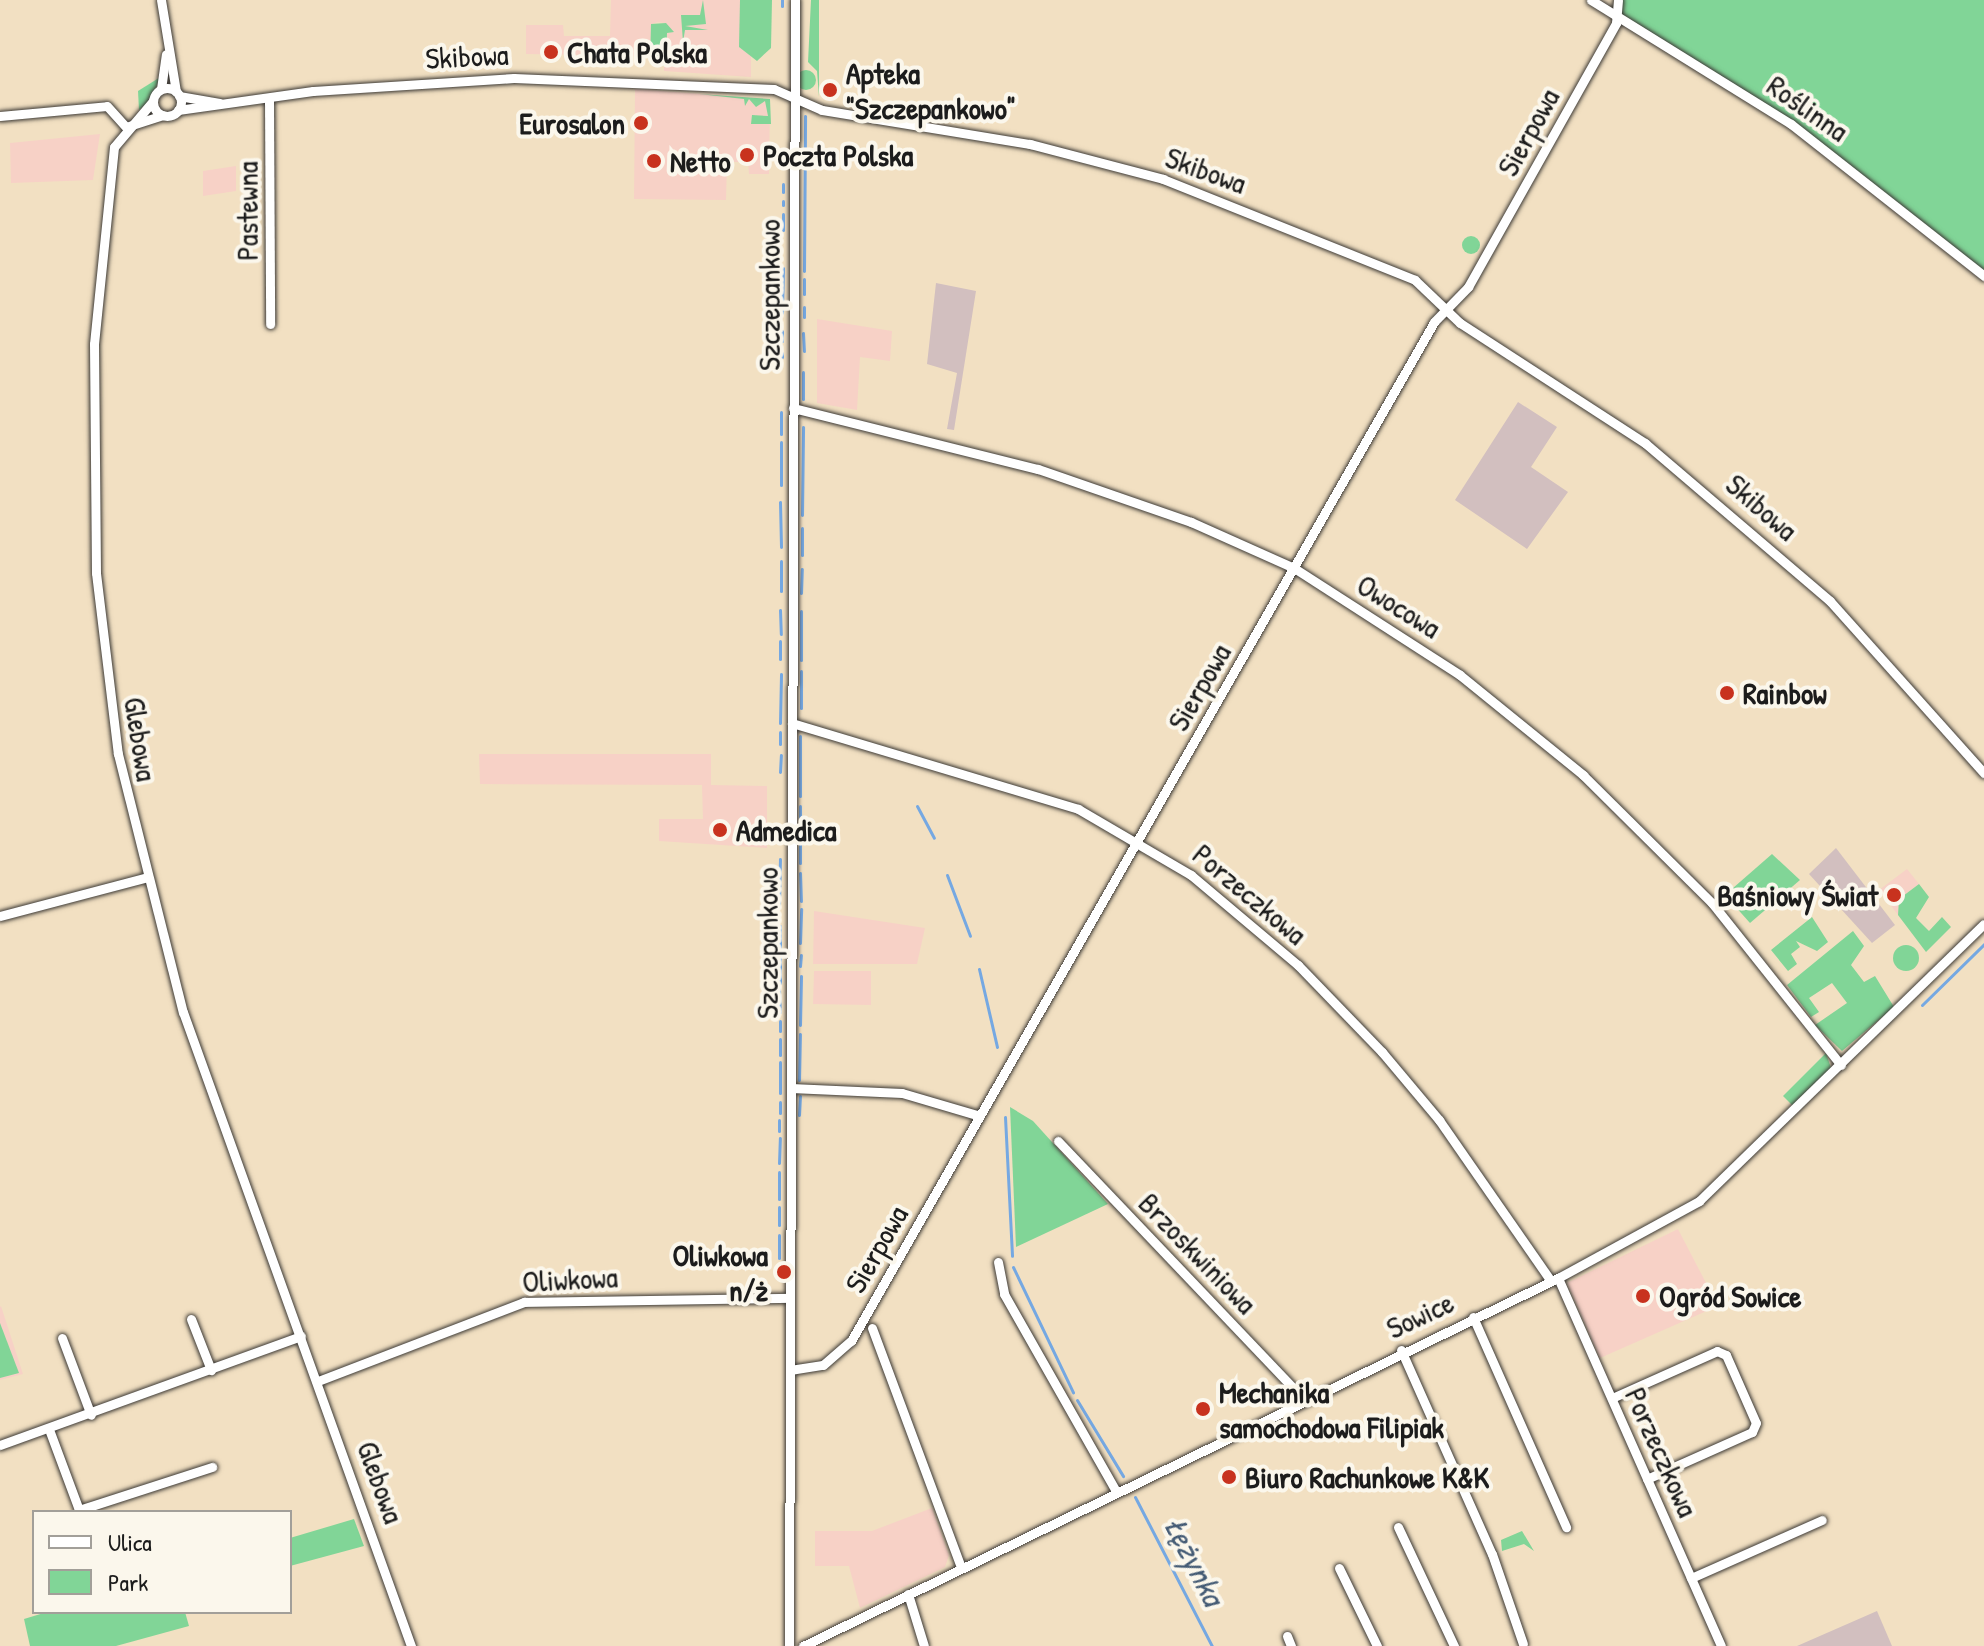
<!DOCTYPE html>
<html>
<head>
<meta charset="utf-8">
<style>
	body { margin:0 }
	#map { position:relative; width:1984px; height:1646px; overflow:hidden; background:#f2e0c2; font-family:"Patrick Hand",sans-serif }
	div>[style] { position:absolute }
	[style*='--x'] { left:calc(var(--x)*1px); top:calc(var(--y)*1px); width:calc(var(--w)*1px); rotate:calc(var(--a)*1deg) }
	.built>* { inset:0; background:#f7d1c6 }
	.industrial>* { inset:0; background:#d2bfbf }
	.green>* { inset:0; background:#81d597 }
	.round { border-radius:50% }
	.stream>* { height:3px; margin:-1.5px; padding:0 1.5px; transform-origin:1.5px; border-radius:1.5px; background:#75a8e2 }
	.roads { filter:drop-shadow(0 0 2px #3c3935) drop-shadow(0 0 2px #3c3935) }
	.minor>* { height:9px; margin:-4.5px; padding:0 4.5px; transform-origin:4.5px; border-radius:4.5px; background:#fff }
	.minor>.ring { margin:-4.5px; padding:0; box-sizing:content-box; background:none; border:9px solid #fff; border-radius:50% }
	.dots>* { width:22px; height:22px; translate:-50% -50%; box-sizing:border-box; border:4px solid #fbf7ec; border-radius:50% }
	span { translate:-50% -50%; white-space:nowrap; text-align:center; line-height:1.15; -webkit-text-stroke:8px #fbf7ec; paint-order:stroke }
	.poi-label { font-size:30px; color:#1c1c1c; font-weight:700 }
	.left { translate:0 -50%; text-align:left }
	.right { translate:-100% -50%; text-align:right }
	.street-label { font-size:30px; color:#1c1c1c }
	.water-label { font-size:32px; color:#445b75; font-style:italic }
	.legend { position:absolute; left:32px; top:1510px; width:260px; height:104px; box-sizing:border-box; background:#fbf7ec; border:2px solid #a29f99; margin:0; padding:10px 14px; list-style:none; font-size:24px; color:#1c1c1c }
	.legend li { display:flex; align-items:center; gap:16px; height:40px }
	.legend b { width:40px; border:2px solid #a29f99 }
</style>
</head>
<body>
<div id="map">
	<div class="built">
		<i style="clip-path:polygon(611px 0,770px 0,751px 48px,751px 77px,664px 71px,665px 23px,658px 22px,652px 24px,650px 56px,526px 54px,526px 25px,563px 25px,564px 36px,610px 36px)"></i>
		<i style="clip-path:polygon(635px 89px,770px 99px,769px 174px,749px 174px,748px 162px,727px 162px,726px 200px,634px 199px)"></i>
		<i style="clip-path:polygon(100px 134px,93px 180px,11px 183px,10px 143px)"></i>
		<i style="clip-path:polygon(236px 166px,236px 191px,203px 196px,203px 171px)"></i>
		<i style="clip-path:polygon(817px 319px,892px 331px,890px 361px,860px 357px,857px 410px,817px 403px)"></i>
		<i style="clip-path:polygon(479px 754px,711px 754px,711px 785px,767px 786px,767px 848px,659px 841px,659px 819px,703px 819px,702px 785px,480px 784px)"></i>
		<i style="clip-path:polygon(1907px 869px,1919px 884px,1899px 899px,1898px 915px,1879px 890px)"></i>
		<i style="clip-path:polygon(814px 911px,925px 928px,917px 964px,813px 964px)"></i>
		<i style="clip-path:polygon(814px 971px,871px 971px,871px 1005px,813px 1004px)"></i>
		<i style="clip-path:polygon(1678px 1229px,1718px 1306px,1600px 1358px,1567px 1283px)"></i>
		<i style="clip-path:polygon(1px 1306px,23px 1374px,0 1380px,0 1307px)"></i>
		<i style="clip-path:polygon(932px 1508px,949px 1555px,945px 1567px,860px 1608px,849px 1566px,815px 1566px,815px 1531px,872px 1531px)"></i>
	</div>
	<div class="industrial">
		<i style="clip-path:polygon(936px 283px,976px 291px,954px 430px,947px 429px,957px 373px,927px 364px)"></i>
		<i style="clip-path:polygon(1518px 402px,1557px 427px,1531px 467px,1568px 492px,1527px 549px,1455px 500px)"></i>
		<i style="clip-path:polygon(1836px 848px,1895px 925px,1872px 943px,1809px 874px)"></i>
		<i style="clip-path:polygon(1877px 1611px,1892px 1646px,1797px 1646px)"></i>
	</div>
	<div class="green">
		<i style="clip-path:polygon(703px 0,706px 24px,685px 26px,708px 30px,685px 30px,683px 42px,681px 15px,700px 15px)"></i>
		<i style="clip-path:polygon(740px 0,772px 0,771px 48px,757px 61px,739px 47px)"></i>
		<i style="clip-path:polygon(811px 0,819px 0,819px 97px,817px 71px,808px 62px)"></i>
		<i style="clip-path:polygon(1620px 0,1984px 0,1984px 271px,1803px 129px,1615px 10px)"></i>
		<i style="clip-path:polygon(666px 23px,674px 32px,667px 33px,666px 66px,650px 64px,651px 24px)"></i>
		<i class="round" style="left:796px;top:70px;width:20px;height:20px"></i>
		<i style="clip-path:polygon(162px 76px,147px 103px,139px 110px,138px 91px)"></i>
		<i style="clip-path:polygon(699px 94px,770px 99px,771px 124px,751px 124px,752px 115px,768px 116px,765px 101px,756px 107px,749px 99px,745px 106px,744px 99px)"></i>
		<i class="round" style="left:1462px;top:236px;width:18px;height:18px"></i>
		<i style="clip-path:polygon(1772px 854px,1800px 880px,1750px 923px,1725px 895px)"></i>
		<i style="clip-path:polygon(1919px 884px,1929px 897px,1916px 918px,1929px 931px,1942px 917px,1951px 927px,1926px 952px,1898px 915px,1899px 899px)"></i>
		<i style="clip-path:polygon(1812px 917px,1828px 942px,1817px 951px,1796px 941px,1800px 947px,1791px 954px,1797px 964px,1788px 971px,1771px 950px)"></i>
		<i style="clip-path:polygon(1853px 931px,1864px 946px,1851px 965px,1864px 982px,1875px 976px,1894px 1007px,1842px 1051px,1815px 1025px,1847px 1003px,1832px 983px,1809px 998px,1819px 1012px,1811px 1017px,1787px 985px)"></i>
		<i class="round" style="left:1893px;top:945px;width:26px;height:26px"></i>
		<i style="clip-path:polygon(1826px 1053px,1831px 1068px,1793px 1106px,1783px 1096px)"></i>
		<i style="clip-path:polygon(1010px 1107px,1033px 1121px,1108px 1204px,1016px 1247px)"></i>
		<i style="clip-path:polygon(0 1323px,19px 1373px,0 1378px)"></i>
		<i style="clip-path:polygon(354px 1519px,364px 1546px,290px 1566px,290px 1538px)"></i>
		<i style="clip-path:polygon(1522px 1531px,1534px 1551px,1524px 1544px,1502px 1551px,1501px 1540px)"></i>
		<i style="clip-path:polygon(47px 1612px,185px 1612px,189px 1626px,116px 1646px,30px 1646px,24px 1619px)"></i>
	</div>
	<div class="stream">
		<i style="--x:782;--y:6;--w:6;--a:-90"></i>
		<i style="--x:783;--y:184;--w:8;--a:90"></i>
		<i style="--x:783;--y:205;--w:4;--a:-90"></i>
		<i style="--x:783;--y:214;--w:16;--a:90"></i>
		<i style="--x:804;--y:271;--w:155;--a:-89.6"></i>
		<i style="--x:804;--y:279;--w:15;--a:90"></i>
		<i style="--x:782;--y:313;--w:45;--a:-88.7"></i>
		<i style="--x:804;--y:317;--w:10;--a:-90"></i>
		<i style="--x:803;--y:333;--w:18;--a:87"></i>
		<i style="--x:782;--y:341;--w:10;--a:-90"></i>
		<i style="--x:782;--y:357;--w:4;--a:-90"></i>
		<i style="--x:803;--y:399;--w:27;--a:-90"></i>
		<i style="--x:781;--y:412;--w:22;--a:90"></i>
		<i style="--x:781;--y:485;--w:43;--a:-90"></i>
		<i style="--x:780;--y:502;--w:45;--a:88.7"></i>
		<i style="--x:802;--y:515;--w:88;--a:-89.3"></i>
		<i style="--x:802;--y:555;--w:27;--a:-90"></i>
		<i style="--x:781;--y:591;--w:30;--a:-90"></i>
		<i style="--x:801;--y:593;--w:24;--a:-88"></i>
		<i style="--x:780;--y:610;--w:24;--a:88"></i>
		<i style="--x:780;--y:659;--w:18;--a:-90"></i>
		<i style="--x:801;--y:660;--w:49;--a:-90"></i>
		<i style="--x:801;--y:671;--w:37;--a:90"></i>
		<i style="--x:780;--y:723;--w:49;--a:-88.8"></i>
		<i style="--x:780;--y:732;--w:12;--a:90"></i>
		<i style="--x:800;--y:736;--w:60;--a:90"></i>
		<i style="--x:780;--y:772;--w:17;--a:-87"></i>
		<i style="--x:800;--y:806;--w:30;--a:90"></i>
		<i style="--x:917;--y:806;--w:36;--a:62"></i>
		<i style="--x:800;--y:845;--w:18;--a:90"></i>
		<i style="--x:800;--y:873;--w:28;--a:88"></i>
		<i style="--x:947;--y:875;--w:65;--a:69.3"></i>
		<i style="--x:779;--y:905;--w:46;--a:-88.8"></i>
		<i style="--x:800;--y:943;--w:34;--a:-88"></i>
		<i style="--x:780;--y:947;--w:21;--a:-90"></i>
		<i style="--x:800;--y:966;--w:11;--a:-85"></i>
		<i style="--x:979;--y:969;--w:80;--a:77"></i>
		<i style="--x:780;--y:983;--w:26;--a:-90"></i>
		<i style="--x:779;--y:989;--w:23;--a:88"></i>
		<i style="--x:1922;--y:1005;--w:87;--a:-44.5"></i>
		<i style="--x:800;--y:1025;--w:49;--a:-88.8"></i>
		<i style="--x:780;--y:1031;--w:10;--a:-90"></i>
		<i style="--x:780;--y:1039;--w:16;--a:90"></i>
		<i style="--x:799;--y:1080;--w:46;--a:-88.8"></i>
		<i style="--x:780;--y:1093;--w:31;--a:-90"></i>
		<i style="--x:780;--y:1113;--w:11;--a:-90"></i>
		<i style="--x:799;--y:1115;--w:19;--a:-87"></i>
		<i style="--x:1005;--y:1117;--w:139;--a:87.1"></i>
		<i style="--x:779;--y:1131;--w:11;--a:-90"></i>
		<i style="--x:779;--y:1163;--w:25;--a:-88"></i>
		<i style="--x:779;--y:1172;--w:27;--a:90"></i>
		<i style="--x:779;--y:1225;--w:18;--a:-90"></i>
		<i style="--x:779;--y:1258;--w:23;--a:-90"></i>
		<i style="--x:1013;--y:1267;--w:139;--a:64.4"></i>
		<i style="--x:1077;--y:1400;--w:89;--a:58.8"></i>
		<i style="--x:1135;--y:1497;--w:168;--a:62.7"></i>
	</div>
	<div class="roads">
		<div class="minor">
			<i style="--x:161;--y:0;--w:93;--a:80.7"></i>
			<i style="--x:1591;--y:0;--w:235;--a:31.8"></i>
			<i style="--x:1791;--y:124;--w:246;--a:38.2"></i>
			<i class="ring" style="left:153px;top:88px;width:19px;height:19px"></i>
			<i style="--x:161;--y:89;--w:35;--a:-82"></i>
			<i style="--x:179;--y:96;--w:41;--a:9.9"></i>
			<i style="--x:269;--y:98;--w:226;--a:89.7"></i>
			<i style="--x:153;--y:101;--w:60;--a:130.3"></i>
			<i style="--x:114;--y:147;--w:198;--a:95.8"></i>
			<i style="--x:94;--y:344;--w:229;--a:89.5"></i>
			<i style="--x:96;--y:573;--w:182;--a:83.1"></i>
			<i style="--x:118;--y:754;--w:266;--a:75.9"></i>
			<i style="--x:183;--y:1012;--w:674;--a:70.22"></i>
			<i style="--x:178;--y:110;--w:136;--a:-8"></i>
			<i style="--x:313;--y:91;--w:201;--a:-3.7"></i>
			<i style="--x:514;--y:78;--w:260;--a:2.4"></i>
			<i style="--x:774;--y:89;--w:52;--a:23.6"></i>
			<i style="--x:822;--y:110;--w:211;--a:9.3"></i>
			<i style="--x:1030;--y:144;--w:138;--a:14.7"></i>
			<i style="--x:1163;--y:179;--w:271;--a:21.8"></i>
			<i style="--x:1415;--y:280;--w:62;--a:43.7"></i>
			<i style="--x:1460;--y:323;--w:221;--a:33"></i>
			<i style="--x:1645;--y:443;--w:243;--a:40.5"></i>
			<i style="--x:1830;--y:601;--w:231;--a:48.2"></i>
			<i style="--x:0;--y:116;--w:107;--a:-5.3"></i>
			<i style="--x:107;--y:106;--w:28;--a:48"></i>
			<i style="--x:129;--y:126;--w:35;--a:-18"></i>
			<i style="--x:793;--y:408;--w:252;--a:14"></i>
			<i style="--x:1038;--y:469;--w:162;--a:19.1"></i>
			<i style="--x:1191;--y:522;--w:113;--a:24.1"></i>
			<i style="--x:1294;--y:568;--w:197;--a:32.8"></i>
			<i style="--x:1460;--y:675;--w:159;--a:39.1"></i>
			<i style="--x:1583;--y:775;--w:182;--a:44.8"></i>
			<i style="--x:1712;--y:903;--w:207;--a:51.5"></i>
			<i style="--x:792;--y:723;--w:299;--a:16.7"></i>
			<i style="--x:1078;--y:809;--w:131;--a:30.3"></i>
			<i style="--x:1191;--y:875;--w:140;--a:40.1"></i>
			<i style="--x:1298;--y:965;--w:121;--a:46"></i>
			<i style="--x:1382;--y:1052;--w:89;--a:50"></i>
			<i style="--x:1439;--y:1120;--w:196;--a:55.2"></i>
			<i style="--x:0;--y:916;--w:149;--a:-14.8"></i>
			<i style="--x:791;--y:1088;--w:111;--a:2.6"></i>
			<i style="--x:902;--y:1093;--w:81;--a:16.4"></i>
			<i style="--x:1058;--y:1141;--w:355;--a:46.4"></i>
			<i style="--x:998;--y:1262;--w:33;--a:79"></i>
			<i style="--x:1004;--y:1294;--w:227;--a:60.4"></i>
			<i style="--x:1558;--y:1278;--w:402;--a:66.1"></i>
			<i style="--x:1473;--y:1317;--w:230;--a:66.1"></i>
			<i style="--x:191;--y:1319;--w:55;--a:68.6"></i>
			<i style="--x:872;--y:1328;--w:255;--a:69.6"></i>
			<i style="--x:62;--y:1338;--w:82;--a:69.4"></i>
			<i style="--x:1401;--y:1350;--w:223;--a:66"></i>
			<i style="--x:1492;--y:1554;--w:95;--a:71"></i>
			<i style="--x:790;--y:1370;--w:33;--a:-9"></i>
			<i style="--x:823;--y:1365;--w:37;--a:-41"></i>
			<i style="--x:851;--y:1341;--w:1174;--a:-60.22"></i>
			<i style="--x:1434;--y:322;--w:49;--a:-45.8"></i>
			<i style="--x:1468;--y:287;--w:303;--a:-60.7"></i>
			<i style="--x:1616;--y:23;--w:23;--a:-85"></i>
			<i style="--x:318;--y:1381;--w:221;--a:-21"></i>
			<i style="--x:524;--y:1302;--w:266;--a:-0.9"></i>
			<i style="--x:1612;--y:1398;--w:115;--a:-24.1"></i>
			<i style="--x:1717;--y:1351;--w:10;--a:24"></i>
			<i style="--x:1726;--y:1355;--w:74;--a:66.2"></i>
			<i style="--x:1756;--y:1423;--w:10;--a:114"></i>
			<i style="--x:1752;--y:1432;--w:115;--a:155.9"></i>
			<i style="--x:50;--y:1432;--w:83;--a:69.6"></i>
			<i style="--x:79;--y:1510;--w:140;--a:-17.9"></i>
			<i style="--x:0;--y:1445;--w:320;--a:-19.9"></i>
			<i style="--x:1398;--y:1527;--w:132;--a:64.8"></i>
			<i style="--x:1339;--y:1568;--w:87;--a:64"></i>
			<i style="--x:1691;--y:1578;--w:143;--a:-23.9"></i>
			<i style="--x:908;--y:1594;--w:54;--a:72.9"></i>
			<i style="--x:1287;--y:1636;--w:11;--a:68"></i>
			<i style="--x:789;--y:1646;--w:1646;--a:-89.79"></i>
			<i style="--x:803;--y:1646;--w:840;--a:-25.99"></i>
			<i style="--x:1558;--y:1278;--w:161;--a:-28.6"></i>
			<i style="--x:1699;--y:1201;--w:397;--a:-44.2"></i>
		</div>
	</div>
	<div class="dots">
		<i style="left:551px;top:52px;background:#c8321e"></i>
		<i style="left:830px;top:90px;background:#c8321e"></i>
		<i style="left:641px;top:123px;background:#c8321e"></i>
		<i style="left:747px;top:155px;background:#c8321e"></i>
		<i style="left:654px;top:161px;background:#c8321e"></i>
		<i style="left:1727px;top:693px;background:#c8321e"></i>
		<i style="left:720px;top:830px;background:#c8321e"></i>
		<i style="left:1894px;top:895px;background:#c8321e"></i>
		<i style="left:784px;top:1272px;background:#c8321e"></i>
		<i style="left:1643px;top:1296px;background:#c8321e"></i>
		<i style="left:1203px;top:1409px;background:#c8321e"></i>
		<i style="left:1229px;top:1477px;background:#c8321e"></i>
	</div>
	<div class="poi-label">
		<span class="left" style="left:567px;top:52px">Chata Polska</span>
		<span class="left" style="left:846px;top:90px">Apteka<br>"Szczepankowo"</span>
		<span class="right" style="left:625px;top:123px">Eurosalon</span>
		<span class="left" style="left:763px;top:155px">Poczta Polska</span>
		<span class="left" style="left:670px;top:161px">Netto</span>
		<span class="left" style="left:1743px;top:693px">Rainbow</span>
		<span class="left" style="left:736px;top:830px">Admedica</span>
		<span class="right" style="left:1878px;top:895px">Baśniowy Świat</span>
		<span class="right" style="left:768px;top:1272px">Oliwkowa<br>n/ż</span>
		<span class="left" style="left:1659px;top:1296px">Ogród Sowice</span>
		<span class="left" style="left:1219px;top:1409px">Mechanika<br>samochodowa Filipiak</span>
		<span class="left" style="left:1245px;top:1477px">Biuro Rachunkowe K&amp;K</span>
	</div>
	<div class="street-label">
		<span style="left:467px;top:56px;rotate:-3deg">Skibowa</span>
		<span style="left:1808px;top:108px;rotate:35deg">Roślinna</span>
		<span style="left:1528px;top:132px;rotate:-61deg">Sierpowa</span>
		<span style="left:1206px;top:170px;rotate:20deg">Skibowa</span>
		<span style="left:247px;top:211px;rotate:-90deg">Pastewna</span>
		<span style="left:769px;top:295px;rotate:-90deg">Szczepankowo</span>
		<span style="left:1762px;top:507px;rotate:41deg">Skibowa</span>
		<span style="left:1399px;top:606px;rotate:32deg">Owocowa</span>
		<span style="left:1199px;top:687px;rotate:-60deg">Sierpowa</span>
		<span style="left:141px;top:739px;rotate:81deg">Glebowa</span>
		<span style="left:1250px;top:894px;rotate:40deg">Porzeczkowa</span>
		<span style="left:767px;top:943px;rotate:-90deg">Szczepankowo</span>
		<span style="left:876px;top:1249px;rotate:-60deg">Sierpowa</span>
		<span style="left:1198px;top:1253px;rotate:46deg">Brzoskwiniowa</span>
		<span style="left:570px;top:1279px;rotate:-3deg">Oliwkowa</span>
		<span style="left:1420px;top:1315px;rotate:-25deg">Sowice</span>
		<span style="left:1662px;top:1452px;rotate:66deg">Porzeczkowa</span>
		<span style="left:381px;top:1482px;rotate:70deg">Glebowa</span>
	</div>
	<div class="water-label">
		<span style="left:1194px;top:1561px;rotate:63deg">Łężynka</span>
	</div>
	<ul class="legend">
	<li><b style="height:10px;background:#fff"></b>Ulica</li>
	<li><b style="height:22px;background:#81d597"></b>Park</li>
	</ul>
</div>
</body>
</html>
